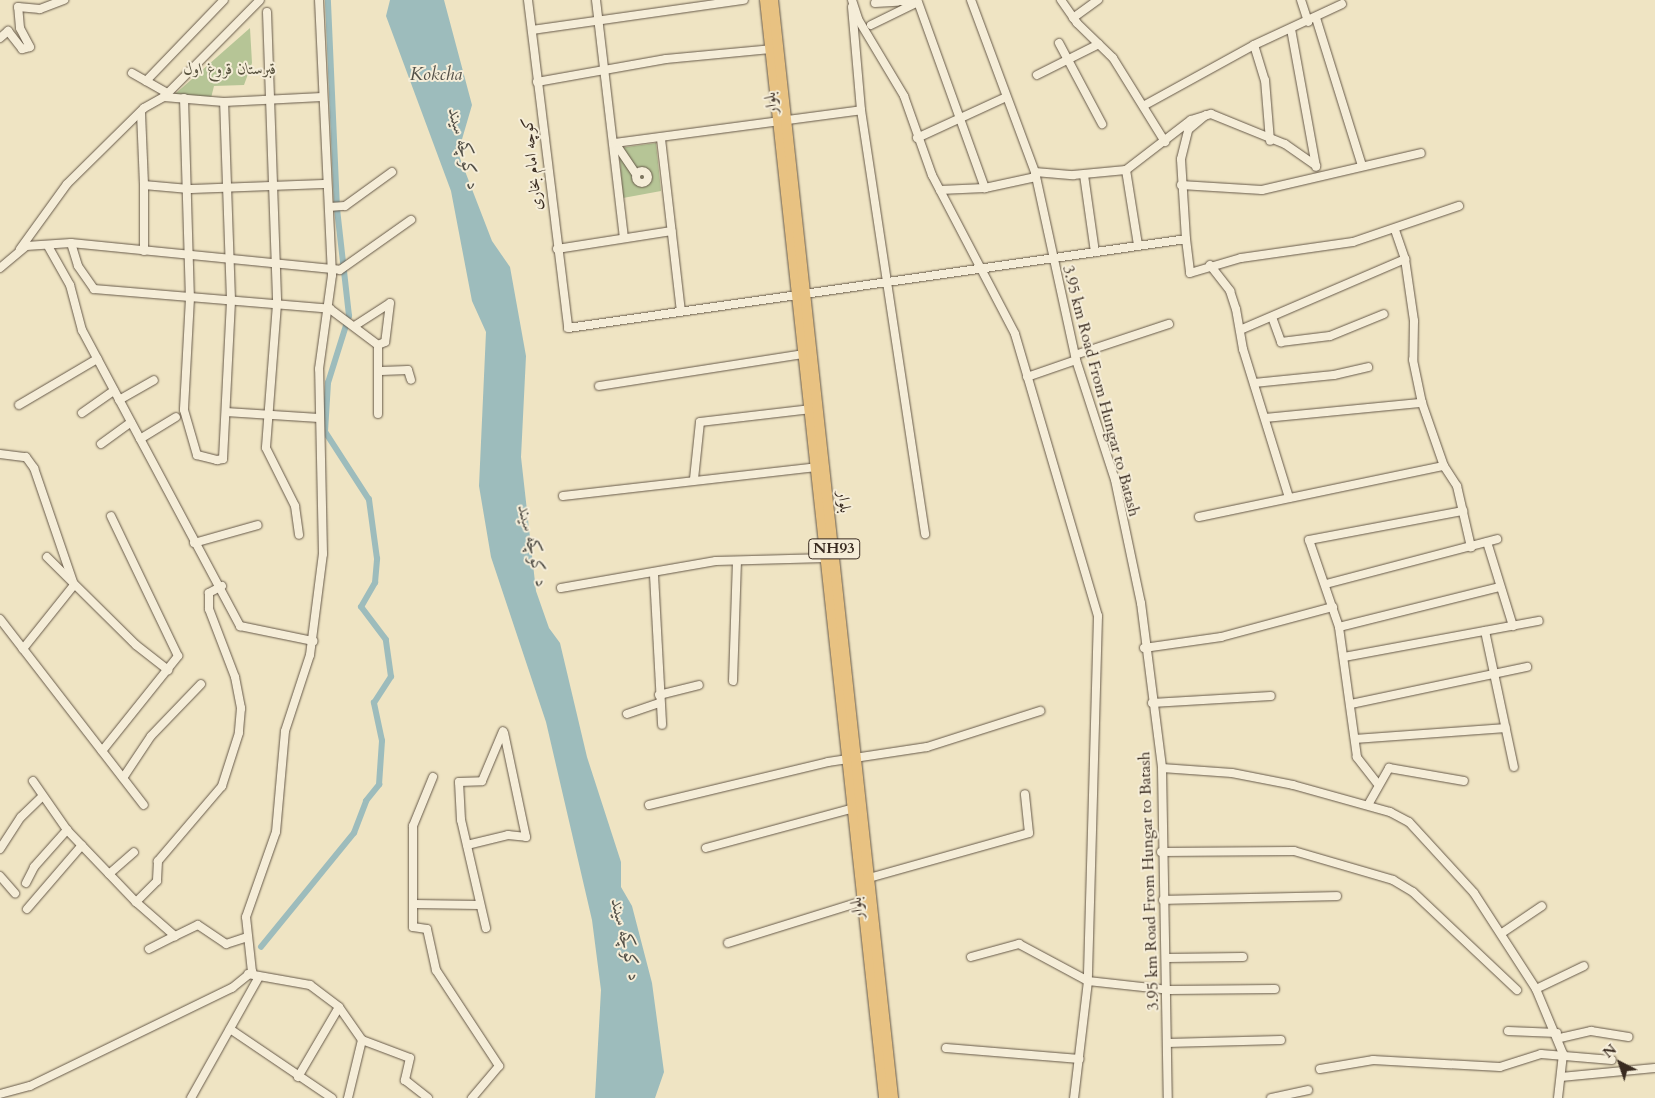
<!DOCTYPE html>
<html>
<head>
<meta charset="utf-8">
<style>
	body { margin:0 }
	#map { position:relative; width:1655px; height:1098px; overflow:hidden; background:#efe4c3; font-family:Cardo,Amiri,serif }
	div>[style] { position:absolute }
	[style*='--x'] { left:calc(var(--x)*1px); top:calc(var(--y)*1px); width:calc(var(--w)*1px); rotate:calc(var(--a)*1deg) }
	.green>* { inset:0; background:#b6c596 }
	.water>* { inset:0; background:#9dbcbc }
	.canal>* { height:5.5px; margin:-2.75px; padding:0 2.75px; transform-origin:2.75px; border-radius:2.75px; background:#9dbcbc }
	.roads { filter:drop-shadow(0 0 1px #665949) drop-shadow(0 0 1px #665949) }
	.minor>* { height:8px; margin:-4px; padding:0 4px; transform-origin:4px; border-radius:4px; background:#f5edd8 }
	.minor>.ring { margin:-4px; padding:0; box-sizing:content-box; background:none; border:8px solid #f5edd8; border-radius:50% }
	.major>* { height:10px; margin:-5px; padding:0 5px; transform-origin:5px; border-radius:5px; background:#e8c282 }
	span { translate:-50% -50%; white-space:nowrap; text-align:center; line-height:1.15; -webkit-text-stroke:4px #f5edd8; paint-order:stroke }
	.shield-label span { padding:1px 4px; background:#f5edd8; border:1px solid; border-radius:4px; -webkit-text-stroke-width:0 }
	.shield-label { font-size:15px; color:#392b20; font-weight:700 }
	.park-label { font-size:16px; color:#58523e; font-style:italic }
	.street-label { font-size:16px; color:#392b20 }
	.water-label { font-size:18px; color:#524f47; font-style:italic }
	.north { position:absolute; left:1595px; top:1038px; width:50px; height:50px; -webkit-text-stroke:4px #f5edd8; paint-order:stroke; rotate:319deg; font-size:14px; font-weight:700; line-height:20px; text-align:center; color:#392b20 }
	.north::after { content:''; display:block; margin:auto; width:18px; height:22px; background:#392b20; clip-path:polygon(50% 0,100% 100%,50% 72%,0 100%) }
</style>
</head>
<body>
<div id="map">
	<div class="green">
		<i style="clip-path:polygon(250px 28px,252px 63px,244px 85px,214px 86px,211px 98px,175px 94px)"></i>
		<i style="clip-path:polygon(656px 143px,661px 191px,623px 198px,619px 148px)"></i>
	</div>
	<div class="water">
		<i style="clip-path:polygon(390px 0,444px 0,472px 105px,458px 153px,492px 241px,510px 267px,526px 356px,521px 457px,536px 591px,549px 628px,560px 643px,587px 757px,621px 862px,621px 887px,632px 906px,652px 983px,664px 1072px,655px 1098px,595px 1098px,601px 990px,592px 920px,546px 722px,491px 557px,479px 486px,486px 332px,472px 301px,451px 191px,386px 16px)"></i>
	</div>
	<div class="canal">
		<i style="--x:261;--y:947;--w:147;--a:-50.8"></i>
		<i style="--x:354;--y:833;--w:34;--a:-69"></i>
		<i style="--x:366;--y:801;--w:21;--a:-51"></i>
		<i style="--x:379;--y:785;--w:44;--a:-86.1"></i>
		<i style="--x:382;--y:741;--w:39;--a:-102"></i>
		<i style="--x:374;--y:703;--w:31;--a:-57"></i>
		<i style="--x:391;--y:677;--w:37;--a:-98"></i>
		<i style="--x:386;--y:640;--w:41;--a:-127.1"></i>
		<i style="--x:361;--y:607;--w:28;--a:-60"></i>
		<i style="--x:375;--y:583;--w:24;--a:-85"></i>
		<i style="--x:377;--y:559;--w:60;--a:-97.7"></i>
		<i style="--x:369;--y:500;--w:81;--a:-122.9"></i>
		<i style="--x:325;--y:432;--w:49;--a:-86.5"></i>
		<i style="--x:328;--y:383;--w:70;--a:-72.6"></i>
		<i style="--x:349;--y:316;--w:108;--a:-96.4"></i>
		<i style="--x:337;--y:209;--w:209;--a:-92.5"></i>
	</div>
	<div class="roads">
		<div class="minor">
			<i style="--x:528;--y:0;--w:330;--a:83"></i>
			<i style="--x:568;--y:328;--w:624;--a:-8.19"></i>
			<i style="--x:1186;--y:239;--w:80;--a:-93.6"></i>
			<i style="--x:1181;--y:159;--w:30;--a:-76"></i>
			<i style="--x:1188;--y:130;--w:23;--a:-40"></i>
			<i style="--x:596;--y:0;--w:239;--a:83.3"></i>
			<i style="--x:852;--y:0;--w:20;--a:72"></i>
			<i style="--x:858;--y:19;--w:90;--a:59.1"></i>
			<i style="--x:904;--y:96;--w:84;--a:70.5"></i>
			<i style="--x:932;--y:175;--w:179;--a:62.4"></i>
			<i style="--x:1015;--y:334;--w:294;--a:73.6"></i>
			<i style="--x:1098;--y:616;--w:365;--a:91.6"></i>
			<i style="--x:1088;--y:981;--w:118;--a:96.8"></i>
			<i style="--x:896;--y:0;--w:16;--a:11"></i>
			<i style="--x:971;--y:0;--w:184;--a:69.6"></i>
			<i style="--x:1035;--y:172;--w:192;--a:77.7"></i>
			<i style="--x:1076;--y:360;--w:126;--a:72"></i>
			<i style="--x:1115;--y:480;--w:126;--a:78.1"></i>
			<i style="--x:1141;--y:603;--w:166;--a:82.7"></i>
			<i style="--x:1162;--y:768;--w:330;--a:89"></i>
			<i style="--x:1061;--y:0;--w:28;--a:55"></i>
			<i style="--x:1077;--y:23;--w:50;--a:44.2"></i>
			<i style="--x:1113;--y:58;--w:99;--a:58.2"></i>
			<i style="--x:1301;--y:0;--w:23;--a:72"></i>
			<i style="--x:875;--y:3;--w:22;--a:-3"></i>
			<i style="--x:852;--y:7;--w:103;--a:85"></i>
			<i style="--x:861;--y:110;--w:429;--a:81.4"></i>
			<i style="--x:267;--y:12;--w:292;--a:88"></i>
			<i style="--x:277;--y:304;--w:144;--a:94.4"></i>
			<i style="--x:266;--y:448;--w:65;--a:63.4"></i>
			<i style="--x:295;--y:506;--w:29;--a:82"></i>
			<i style="--x:1073;--y:18;--w:31;--a:-36"></i>
			<i style="--x:1316;--y:18;--w:155;--a:72.7"></i>
			<i style="--x:871;--y:25;--w:52;--a:-26.1"></i>
			<i style="--x:918;--y:2;--w:198;--a:70.2"></i>
			<i style="--x:1291;--y:29;--w:140;--a:79.7"></i>
			<i style="--x:532;--y:30;--w:214;--a:-8.1"></i>
			<i style="--x:0;--y:38;--w:11;--a:-41"></i>
			<i style="--x:8;--y:31;--w:23;--a:52"></i>
			<i style="--x:22;--y:49;--w:8;--a:-14"></i>
			<i style="--x:30;--y:47;--w:21;--a:-118"></i>
			<i style="--x:20;--y:28;--w:21;--a:-95"></i>
			<i style="--x:18;--y:7;--w:22;--a:5"></i>
			<i style="--x:40;--y:9;--w:26;--a:-21"></i>
			<i style="--x:1059;--y:43;--w:92;--a:62"></i>
			<i style="--x:1254;--y:45;--w:37;--a:73"></i>
			<i style="--x:1265;--y:80;--w:61;--a:85.3"></i>
			<i style="--x:132;--y:73;--w:40;--a:29.7"></i>
			<i style="--x:1037;--y:75;--w:69;--a:-26.6"></i>
			<i style="--x:146;--y:81;--w:112;--a:-46.1"></i>
			<i style="--x:537;--y:82;--w:131;--a:-10.1"></i>
			<i style="--x:666;--y:59;--w:105;--a:-5.4"></i>
			<i style="--x:164;--y:97;--w:136;--a:-45.3"></i>
			<i style="--x:184;--y:98;--w:200;--a:88.3"></i>
			<i style="--x:190;--y:298;--w:112;--a:93.1"></i>
			<i style="--x:184;--y:410;--w:47;--a:73.9"></i>
			<i style="--x:197;--y:455;--w:21;--a:14"></i>
			<i style="--x:217;--y:460;--w:6;--a:-9"></i>
			<i style="--x:223;--y:459;--w:159;--a:-87.1"></i>
			<i style="--x:231;--y:300;--w:198;--a:-92"></i>
			<i style="--x:1145;--y:105;--w:124;--a:-28.8"></i>
			<i style="--x:1254;--y:45;--w:97;--a:-25"></i>
			<i style="--x:141;--y:113;--w:72;--a:87.6"></i>
			<i style="--x:917;--y:138;--w:98;--a:-24.7"></i>
			<i style="--x:661;--y:139;--w:173;--a:83.4"></i>
			<i style="--x:1126;--y:170;--w:76;--a:80.9"></i>
			<i class="ring" style="left:636px;top:171px;width:4px;height:4px"></i>
			<i style="--x:1035;--y:172;--w:38;--a:5"></i>
			<i style="--x:1073;--y:175;--w:53;--a:-5.4"></i>
			<i style="--x:1126;--y:170;--w:82;--a:-37.6"></i>
			<i style="--x:1191;--y:120;--w:21;--a:-17"></i>
			<i style="--x:1211;--y:114;--w:80;--a:22.1"></i>
			<i style="--x:1285;--y:144;--w:38;--a:35"></i>
			<i style="--x:636;--y:174;--w:37;--a:-124"></i>
			<i style="--x:615;--y:143;--w:248;--a:-7.6"></i>
			<i style="--x:1084;--y:175;--w:78;--a:81.9"></i>
			<i style="--x:1181;--y:185;--w:81;--a:3.5"></i>
			<i style="--x:1262;--y:190;--w:163;--a:-13.1"></i>
			<i style="--x:940;--y:190;--w:45;--a:-2.5"></i>
			<i style="--x:985;--y:188;--w:52;--a:-12.2"></i>
			<i style="--x:329;--y:207;--w:16;--a:-4"></i>
			<i style="--x:345;--y:206;--w:58;--a:-35.9"></i>
			<i style="--x:1395;--y:230;--w:31;--a:71"></i>
			<i style="--x:1405;--y:259;--w:63;--a:81.7"></i>
			<i style="--x:1414;--y:321;--w:39;--a:91"></i>
			<i style="--x:1413;--y:360;--w:44;--a:78.2"></i>
			<i style="--x:1422;--y:403;--w:67;--a:70.8"></i>
			<i style="--x:1444;--y:466;--w:24;--a:57"></i>
			<i style="--x:1457;--y:486;--w:63;--a:77.1"></i>
			<i style="--x:1186;--y:239;--w:34;--a:83"></i>
			<i style="--x:1190;--y:273;--w:53;--a:-16.4"></i>
			<i style="--x:1241;--y:258;--w:113;--a:-8.1"></i>
			<i style="--x:1353;--y:242;--w:112;--a:-18.8"></i>
			<i style="--x:71;--y:243;--w:24;--a:73"></i>
			<i style="--x:78;--y:266;--w:28;--a:55"></i>
			<i style="--x:94;--y:289;--w:237;--a:4.8"></i>
			<i style="--x:330;--y:309;--w:60;--a:36.9"></i>
			<i style="--x:378;--y:345;--w:69;--a:90"></i>
			<i style="--x:48;--y:246;--w:45;--a:60.6"></i>
			<i style="--x:70;--y:285;--w:47;--a:75.1"></i>
			<i style="--x:82;--y:330;--w:336;--a:61.9"></i>
			<i style="--x:240;--y:626;--w:75;--a:11.6"></i>
			<i style="--x:20;--y:249;--w:80;--a:-54.1"></i>
			<i style="--x:67;--y:184;--w:108;--a:-44.6"></i>
			<i style="--x:144;--y:108;--w:23;--a:-29"></i>
			<i style="--x:164;--y:97;--w:60;--a:4.8"></i>
			<i style="--x:224;--y:102;--w:98;--a:-2.9"></i>
			<i style="--x:557;--y:249;--w:116;--a:-8.9"></i>
			<i style="--x:144;--y:251;--w:66;--a:-90"></i>
			<i style="--x:144;--y:185;--w:45;--a:5.1"></i>
			<i style="--x:189;--y:189;--w:137;--a:-2.1"></i>
			<i style="--x:1210;--y:265;--w:33;--a:52"></i>
			<i style="--x:1230;--y:291;--w:19;--a:72"></i>
			<i style="--x:1236;--y:309;--w:41;--a:80.1"></i>
			<i style="--x:1243;--y:349;--w:156;--a:72.8"></i>
			<i style="--x:0;--y:268;--w:34;--a:-40"></i>
			<i style="--x:26;--y:246;--w:45;--a:-3.8"></i>
			<i style="--x:71;--y:243;--w:270;--a:5.7"></i>
			<i style="--x:340;--y:270;--w:87;--a:-35.2"></i>
			<i style="--x:1272;--y:317;--w:27;--a:70"></i>
			<i style="--x:1281;--y:342;--w:49;--a:-7"></i>
			<i style="--x:1330;--y:336;--w:58;--a:-22.2"></i>
			<i style="--x:356;--y:325;--w:40;--a:-32.9"></i>
			<i style="--x:390;--y:303;--w:39;--a:97"></i>
			<i style="--x:385;--y:342;--w:8;--a:157"></i>
			<i style="--x:1240;--y:330;--w:180;--a:-23.3"></i>
			<i style="--x:1075;--y:355;--w:99;--a:-18.3"></i>
			<i style="--x:381;--y:371;--w:27;--a:-2"></i>
			<i style="--x:408;--y:370;--w:10;--a:73"></i>
			<i style="--x:1027;--y:377;--w:52;--a:-19.1"></i>
			<i style="--x:1254;--y:383;--w:80;--a:-5.7"></i>
			<i style="--x:1334;--y:375;--w:35;--a:-13"></i>
			<i style="--x:599;--y:386;--w:207;--a:-8.9"></i>
			<i style="--x:119;--y:400;--w:40;--a:-29.7"></i>
			<i style="--x:19;--y:405;--w:91;--a:-30.5"></i>
			<i style="--x:226;--y:412;--w:93;--a:3.7"></i>
			<i style="--x:82;--y:413;--w:39;--a:-35"></i>
			<i style="--x:1265;--y:418;--w:158;--a:-5.5"></i>
			<i style="--x:140;--y:439;--w:42;--a:-31.4"></i>
			<i style="--x:101;--y:444;--w:37;--a:-36"></i>
			<i style="--x:0;--y:454;--w:26;--a:7"></i>
			<i style="--x:26;--y:457;--w:14;--a:54"></i>
			<i style="--x:34;--y:468;--w:124;--a:71.1"></i>
			<i style="--x:74;--y:585;--w:82;--a:128.6"></i>
			<i style="--x:694;--y:479;--w:57;--a:-84"></i>
			<i style="--x:700;--y:422;--w:112;--a:-6.7"></i>
			<i style="--x:563;--y:496;--w:255;--a:-6.5"></i>
			<i style="--x:1199;--y:517;--w:250;--a:-11.8"></i>
			<i style="--x:1487;--y:542;--w:88;--a:72.8"></i>
			<i style="--x:194;--y:543;--w:66;--a:-15.7"></i>
			<i style="--x:47;--y:557;--w:125;--a:44.7"></i>
			<i style="--x:136;--y:645;--w:41;--a:38"></i>
			<i style="--x:654;--y:575;--w:150;--a:86.9"></i>
			<i style="--x:1326;--y:584;--w:177;--a:-14.7"></i>
			<i style="--x:222;--y:586;--w:15;--a:152"></i>
			<i style="--x:209;--y:593;--w:16;--a:90"></i>
			<i style="--x:209;--y:609;--w:73;--a:69.1"></i>
			<i style="--x:235;--y:677;--w:32;--a:79"></i>
			<i style="--x:241;--y:708;--w:25;--a:95"></i>
			<i style="--x:239;--y:733;--w:56;--a:107.8"></i>
			<i style="--x:222;--y:786;--w:99;--a:130.5"></i>
			<i style="--x:158;--y:861;--w:20;--a:93"></i>
			<i style="--x:157;--y:881;--w:30;--a:135"></i>
			<i style="--x:136;--y:902;--w:52;--a:41.1"></i>
			<i style="--x:175;--y:936;--w:25;--a:-26"></i>
			<i style="--x:198;--y:925;--w:34;--a:34"></i>
			<i style="--x:226;--y:944;--w:23;--a:-18"></i>
			<i style="--x:561;--y:588;--w:157;--a:-9.9"></i>
			<i style="--x:716;--y:561;--w:110;--a:-1.6"></i>
			<i style="--x:0;--y:619;--w:235;--a:52.3"></i>
			<i style="--x:1339;--y:627;--w:166;--a:-14"></i>
			<i style="--x:1485;--y:631;--w:139;--a:78"></i>
			<i style="--x:1144;--y:648;--w:78;--a:-8.1"></i>
			<i style="--x:1221;--y:637;--w:116;--a:-15"></i>
			<i style="--x:1344;--y:657;--w:198;--a:-10.5"></i>
			<i style="--x:733;--y:681;--w:120;--a:-88.1"></i>
			<i style="--x:659;--y:695;--w:41;--a:-14"></i>
			<i style="--x:1152;--y:703;--w:119;--a:-3.4"></i>
			<i style="--x:1351;--y:704;--w:180;--a:-11.9"></i>
			<i style="--x:627;--y:714;--w:34;--a:-19"></i>
			<i style="--x:1355;--y:739;--w:151;--a:-4.2"></i>
			<i style="--x:102;--y:751;--w:122;--a:-51.3"></i>
			<i style="--x:178;--y:656;--w:155;--a:-115.6"></i>
			<i style="--x:1162;--y:768;--w:70;--a:4.1"></i>
			<i style="--x:1232;--y:773;--w:62;--a:11.1"></i>
			<i style="--x:1293;--y:785;--w:101;--a:15.6"></i>
			<i style="--x:1390;--y:812;--w:21;--a:28"></i>
			<i style="--x:1409;--y:822;--w:96;--a:47.5"></i>
			<i style="--x:1474;--y:893;--w:114;--a:57.1"></i>
			<i style="--x:1536;--y:989;--w:70;--a:67.4"></i>
			<i style="--x:1563;--y:1054;--w:44;--a:96.5"></i>
			<i style="--x:433;--y:777;--w:53;--a:112.2"></i>
			<i style="--x:413;--y:826;--w:101;--a:90"></i>
			<i style="--x:413;--y:927;--w:14;--a:8"></i>
			<i style="--x:427;--y:929;--w:42;--a:77.6"></i>
			<i style="--x:436;--y:970;--w:115;--a:56.7"></i>
			<i style="--x:499;--y:1066;--w:42;--a:130.2"></i>
			<i style="--x:123;--y:778;--w:50;--a:-56.3"></i>
			<i style="--x:151;--y:736;--w:72;--a:-46.1"></i>
			<i style="--x:33;--y:781;--w:60;--a:55.2"></i>
			<i style="--x:67;--y:830;--w:100;--a:46.2"></i>
			<i style="--x:1377;--y:783;--w:33;--a:-128"></i>
			<i style="--x:1357;--y:757;--w:131;--a:-97.9"></i>
			<i style="--x:1339;--y:627;--w:92;--a:-109"></i>
			<i style="--x:1309;--y:540;--w:157;--a:-10.7"></i>
			<i style="--x:649;--y:805;--w:184;--a:-13.5"></i>
			<i style="--x:828;--y:762;--w:100;--a:-8.6"></i>
			<i style="--x:927;--y:747;--w:119;--a:-17.7"></i>
			<i style="--x:1368;--y:805;--w:43;--a:-60.4"></i>
			<i style="--x:1389;--y:768;--w:76;--a:9.8"></i>
			<i style="--x:467;--y:845;--w:42;--a:-13.7"></i>
			<i style="--x:508;--y:835;--w:18;--a:6"></i>
			<i style="--x:526;--y:837;--w:106;--a:-101.9"></i>
			<i style="--x:706;--y:848;--w:153;--a:-15.1"></i>
			<i style="--x:0;--y:849;--w:38;--a:-57"></i>
			<i style="--x:21;--y:817;--w:30;--a:-44"></i>
			<i style="--x:1161;--y:852;--w:133;--a:-0.4"></i>
			<i style="--x:1294;--y:851;--w:103;--a:16.3"></i>
			<i style="--x:1393;--y:880;--w:23;--a:31"></i>
			<i style="--x:1413;--y:892;--w:143;--a:43.3"></i>
			<i style="--x:109;--y:874;--w:33;--a:-41"></i>
			<i style="--x:0;--y:876;--w:23;--a:49"></i>
			<i style="--x:869;--y:878;--w:166;--a:-15.7"></i>
			<i style="--x:1029;--y:833;--w:39;--a:-96"></i>
			<i style="--x:26;--y:883;--w:18;--a:-63"></i>
			<i style="--x:34;--y:867;--w:50;--a:-48.3"></i>
			<i style="--x:1163;--y:900;--w:174;--a:-1.3"></i>
			<i style="--x:414;--y:904;--w:65;--a:0.9"></i>
			<i style="--x:27;--y:909;--w:84;--a:-49.3"></i>
			<i style="--x:486;--y:928;--w:111;--a:-103"></i>
			<i style="--x:461;--y:820;--w:38;--a:-93"></i>
			<i style="--x:459;--y:782;--w:23;--a:-2"></i>
			<i style="--x:482;--y:781;--w:54;--a:-67.2"></i>
			<i style="--x:1502;--y:933;--w:48;--a:-34"></i>
			<i style="--x:728;--y:943;--w:141;--a:-17.3"></i>
			<i style="--x:149;--y:949;--w:29;--a:-27"></i>
			<i style="--x:971;--y:957;--w:50;--a:-15.2"></i>
			<i style="--x:1019;--y:944;--w:78;--a:28.2"></i>
			<i style="--x:1088;--y:981;--w:81;--a:6.3"></i>
			<i style="--x:1169;--y:990;--w:106;--a:-0.5"></i>
			<i style="--x:1167;--y:958;--w:76;--a:-0.8"></i>
			<i style="--x:248;--y:974;--w:63;--a:10.1"></i>
			<i style="--x:310;--y:985;--w:36;--a:37"></i>
			<i style="--x:339;--y:1007;--w:40;--a:55.1"></i>
			<i style="--x:362;--y:1040;--w:60;--a:103.6"></i>
			<i style="--x:1536;--y:989;--w:53;--a:-25.6"></i>
			<i style="--x:230;--y:1029;--w:123;--a:34.1"></i>
			<i style="--x:1508;--y:1031;--w:49;--a:2.3"></i>
			<i style="--x:1560;--y:1038;--w:32;--a:-13"></i>
			<i style="--x:1591;--y:1031;--w:38;--a:9"></i>
			<i style="--x:362;--y:1040;--w:51;--a:20.6"></i>
			<i style="--x:410;--y:1058;--w:23;--a:103"></i>
			<i style="--x:405;--y:1080;--w:29;--a:38"></i>
			<i style="--x:1167;--y:1043;--w:114;--a:-1.5"></i>
			<i style="--x:946;--y:1048;--w:134;--a:4.7"></i>
			<i style="--x:1320;--y:1069;--w:54;--a:-9.6"></i>
			<i style="--x:1373;--y:1060;--w:127;--a:3.2"></i>
			<i style="--x:1500;--y:1067;--w:43;--a:-17.6"></i>
			<i style="--x:1541;--y:1054;--w:71;--a:4.8"></i>
			<i style="--x:298;--y:1077;--w:81;--a:-59.6"></i>
			<i style="--x:1561;--y:1077;--w:94;--a:-5.5"></i>
			<i style="--x:0;--y:1094;--w:31;--a:-15"></i>
			<i style="--x:30;--y:1086;--w:225;--a:-25.9"></i>
			<i style="--x:232;--y:988;--w:26;--a:-39"></i>
			<i style="--x:252;--y:972;--w:55;--a:-96.2"></i>
			<i style="--x:246;--y:917;--w:90;--a:-70.6"></i>
			<i style="--x:276;--y:832;--w:101;--a:-84.9"></i>
			<i style="--x:285;--y:731;--w:80;--a:-71.8"></i>
			<i style="--x:310;--y:655;--w:102;--a:-82.7"></i>
			<i style="--x:323;--y:554;--w:185;--a:-91.2"></i>
			<i style="--x:319;--y:369;--w:95;--a:-82.1"></i>
			<i style="--x:332;--y:275;--w:275;--a:-92.7"></i>
			<i style="--x:191;--y:1098;--w:139;--a:-60.7"></i>
			<i style="--x:1271;--y:1098;--w:38;--a:-12"></i>
		</div>
		<div class="major">
			<i style="--x:765;--y:0;--w:1104;--a:83.81"></i>
			<i style="--x:773;--y:0;--w:1105;--a:83.76"></i>
		</div>
	</div>
	<div class="shield-label">
		<span style="left:834px;top:549px">NH93</span>
	</div>
	<div class="park-label">
		<span style="left:230px;top:69px">قبرستان قروغ اول</span>
	</div>
	<div class="street-label">
		<span style="left:771px;top:103px;rotate:-96deg">بلوار</span>
		<span style="left:532px;top:164px;rotate:-96deg">کوچه امام بخاری</span>
		<span style="left:1101px;top:391px;rotate:75deg">3.95 km Road From Hungar to Batash</span>
		<span style="left:844px;top:502px;rotate:83deg">بلوار</span>
		<span style="left:1149px;top:881px;rotate:-92deg">3.95 km Road From Hungar to Batash</span>
		<span style="left:857px;top:908px;rotate:-96deg">بلوار</span>
	</div>
	<div class="water-label">
		<span style="left:436px;top:75px">Kokcha</span>
		<span style="left:463px;top:149px;rotate:76deg">د کوکچه سیند</span>
		<span style="left:532px;top:546px;rotate:77deg">د کوکچه سیند</span>
		<span style="left:625px;top:940px;rotate:77deg">د کوکچه سیند</span>
	</div>
	<div class="north">N</div>
</div>
</body>
</html>
